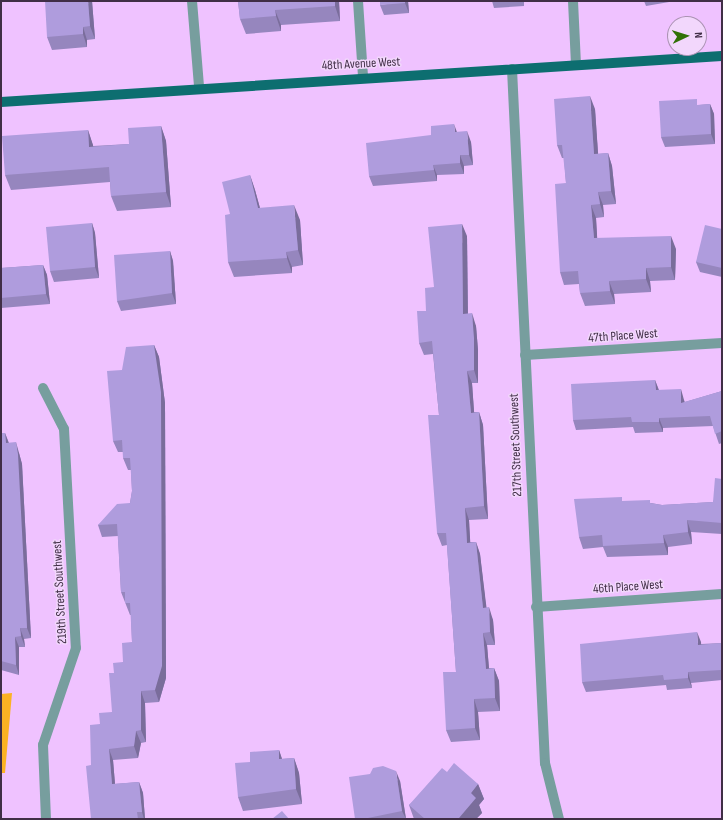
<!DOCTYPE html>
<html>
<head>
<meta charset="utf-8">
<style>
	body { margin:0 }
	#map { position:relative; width:723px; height:820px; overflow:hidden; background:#efc2ff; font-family:"Sofia Sans Condensed",sans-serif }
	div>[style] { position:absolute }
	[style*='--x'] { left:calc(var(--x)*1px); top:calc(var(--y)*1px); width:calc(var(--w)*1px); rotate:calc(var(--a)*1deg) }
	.green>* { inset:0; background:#fbb223 }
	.minor>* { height:10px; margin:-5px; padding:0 5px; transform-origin:5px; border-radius:5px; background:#779e9e }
	.major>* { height:10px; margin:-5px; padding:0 5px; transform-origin:5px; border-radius:5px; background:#0d6e70 }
	.wall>* { inset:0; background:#9686be }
	.shaded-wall>* { inset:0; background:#7a6d9b }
	.building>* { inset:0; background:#af9cdd }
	span { translate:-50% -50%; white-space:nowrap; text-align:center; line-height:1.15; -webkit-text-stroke:3px #f2d7fc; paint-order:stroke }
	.street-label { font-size:13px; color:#402e46 }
	.frame { position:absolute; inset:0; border:2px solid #402e46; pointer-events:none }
	.north { position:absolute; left:667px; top:16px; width:40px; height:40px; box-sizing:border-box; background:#f2d7fc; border:1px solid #ab93b3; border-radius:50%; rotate:86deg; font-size:11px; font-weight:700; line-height:16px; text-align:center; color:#402e46 }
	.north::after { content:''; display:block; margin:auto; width:14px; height:18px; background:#317107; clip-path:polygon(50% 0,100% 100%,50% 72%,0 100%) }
</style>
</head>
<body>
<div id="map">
	<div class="green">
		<i style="clip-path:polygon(12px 693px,5px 773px,1px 773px,1px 694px)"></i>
	</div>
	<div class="minor">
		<i style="--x:192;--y:1;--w:86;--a:85.3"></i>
		<i style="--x:358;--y:1;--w:76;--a:86.2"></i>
		<i style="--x:573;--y:1;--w:64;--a:87.3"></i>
		<i style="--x:512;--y:69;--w:695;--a:87.28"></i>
		<i style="--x:545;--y:763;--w:58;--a:76"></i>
		<i style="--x:525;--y:355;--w:197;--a:-3.5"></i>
		<i style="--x:43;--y:388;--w:46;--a:62.9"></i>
		<i style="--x:64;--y:429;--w:219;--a:86.9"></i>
		<i style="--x:76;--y:648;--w:102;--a:108.8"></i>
		<i style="--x:43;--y:745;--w:74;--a:87.7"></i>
		<i style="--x:536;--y:607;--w:186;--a:-4"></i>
	</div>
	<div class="major">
		<i style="--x:1;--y:102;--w:722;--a:-3.65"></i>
	</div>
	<div class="wall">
		<i style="clip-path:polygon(92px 1px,95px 39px,87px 40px,87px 47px,52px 50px,47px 37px)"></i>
		<i style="clip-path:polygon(238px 1px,339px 1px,340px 21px,281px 25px,281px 31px,246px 34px,240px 19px)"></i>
		<i style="clip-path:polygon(408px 1px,409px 13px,384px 15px,380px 5px)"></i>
		<i style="clip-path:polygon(492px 1px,524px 1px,524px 6px,494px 8px)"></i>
		<i style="clip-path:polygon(644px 1px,675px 1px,646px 6px)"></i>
		<i style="clip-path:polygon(710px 104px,714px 114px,715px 144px,665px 147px,661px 137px,699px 105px)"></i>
		<i style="clip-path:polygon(595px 109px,598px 154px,608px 153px,612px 166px,616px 204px,603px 205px,604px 217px,596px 218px,597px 238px,676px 249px,675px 280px,650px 281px,651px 292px,614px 294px,615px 304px,585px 306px,580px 293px,579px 284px,564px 285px,560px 272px,566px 183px,564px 158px,562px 158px,557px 145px)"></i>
		<i style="clip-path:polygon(161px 126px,166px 141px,171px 207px,117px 211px,111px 196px,110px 182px,11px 190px,5px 175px,88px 130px,93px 146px,129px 144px)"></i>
		<i style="clip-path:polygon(457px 132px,471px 142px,473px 165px,464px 166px,464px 174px,437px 175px,437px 181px,373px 186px,369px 176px)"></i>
		<i style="clip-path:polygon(250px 175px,255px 190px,260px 208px,300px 220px,303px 265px,292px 267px,292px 273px,234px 277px,228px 262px,230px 214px)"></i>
		<i style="clip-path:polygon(92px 223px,95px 233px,99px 278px,54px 282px,50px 271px)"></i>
		<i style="clip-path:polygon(722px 229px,722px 277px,700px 272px,696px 262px)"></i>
		<i style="clip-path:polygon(467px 236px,468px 314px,476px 326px,478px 350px,478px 383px,472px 383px,474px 412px,479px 412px,483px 425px,488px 519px,469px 520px,470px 542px,476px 542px,480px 554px,486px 607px,493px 620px,495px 645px,487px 645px,489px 668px,494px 668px,499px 681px,500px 711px,478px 712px,480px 740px,451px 742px,446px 730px,456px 672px,447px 545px,442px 546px,437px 533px,439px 415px,433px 354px,424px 355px,419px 343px,426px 311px,434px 287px)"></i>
		<i style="clip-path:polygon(170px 251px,173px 261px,176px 304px,121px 311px,117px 301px)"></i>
		<i style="clip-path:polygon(43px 265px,47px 275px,50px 304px,1px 308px,1px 268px)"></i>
		<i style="clip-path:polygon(154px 345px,159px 357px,165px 403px,166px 678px,159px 702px,145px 703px,146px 742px,141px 743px,138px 758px,113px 760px,115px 784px,139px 782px,143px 793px,145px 819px,91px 819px,91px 765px,100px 724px,112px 712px,114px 673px,123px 662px,132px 642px,131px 615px,130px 615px,121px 592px,118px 536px,102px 537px,98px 525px,130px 503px,132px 491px,131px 470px,128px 470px,123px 458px,123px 452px,118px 452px,113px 441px,122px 370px)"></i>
		<i style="clip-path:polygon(655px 380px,659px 390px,684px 400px,685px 402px,722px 391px,722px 443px,719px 444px,713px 426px,663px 428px,663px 432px,635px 433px,633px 427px,576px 430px,573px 420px)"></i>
		<i style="clip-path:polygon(1px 433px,5px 433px,9px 443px,19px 453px,22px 464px,31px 638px,24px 639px,25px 647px,19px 647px,19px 675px,1px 670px)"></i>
		<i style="clip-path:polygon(722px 479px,722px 534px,691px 532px,692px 544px,668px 547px,668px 555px,607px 557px,603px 547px,583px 549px,579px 537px,624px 501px,651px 503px,662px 505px,713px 502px)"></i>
		<i style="clip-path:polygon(701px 642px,701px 644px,722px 643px,722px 682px,722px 680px,691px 683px,692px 688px,667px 690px,666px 685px,586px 692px,582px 682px)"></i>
		<i style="clip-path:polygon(279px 750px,282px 759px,294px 758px,299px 773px,302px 804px,243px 811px,238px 797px,250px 762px)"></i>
		<i style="clip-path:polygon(447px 772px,478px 784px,484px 799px,479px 805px,482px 813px,476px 819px,414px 819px,409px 805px)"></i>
		<i style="clip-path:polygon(370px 774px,400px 781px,406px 819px,355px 819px)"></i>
	</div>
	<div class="shaded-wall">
		<i style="clip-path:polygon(88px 1px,92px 1px,95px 39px,90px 26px)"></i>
		<i style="clip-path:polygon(335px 1px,339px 1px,340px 21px,335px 6px)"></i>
		<i style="clip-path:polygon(405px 1px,408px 1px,409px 13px,405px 3px)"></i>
		<i style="clip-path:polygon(275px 10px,281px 25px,281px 31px,276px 16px)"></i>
		<i style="clip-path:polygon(83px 27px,87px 40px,87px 47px,83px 34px)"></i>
		<i style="clip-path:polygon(590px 96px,595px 109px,599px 167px,594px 154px)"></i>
		<i style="clip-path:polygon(710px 104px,714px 114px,715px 144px,711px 134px)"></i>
		<i style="clip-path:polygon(454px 124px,458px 135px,455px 132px)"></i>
		<i style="clip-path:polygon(161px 126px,166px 141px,171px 207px,166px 192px)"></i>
		<i style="clip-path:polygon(88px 130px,93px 145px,95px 162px,89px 147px)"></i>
		<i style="clip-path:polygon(467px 131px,471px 142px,473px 165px,469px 155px)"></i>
		<i style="clip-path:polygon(608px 153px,612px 166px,616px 204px,611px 191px)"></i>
		<i style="clip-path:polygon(460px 155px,464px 166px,464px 174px,460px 163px)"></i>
		<i style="clip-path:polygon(433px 165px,437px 175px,437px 181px,434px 170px)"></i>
		<i style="clip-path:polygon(250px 175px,255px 190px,264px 223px,258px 208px)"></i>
		<i style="clip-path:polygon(598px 192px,603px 205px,604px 217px,600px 204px)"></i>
		<i style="clip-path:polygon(294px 205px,300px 220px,303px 265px,298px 250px)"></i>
		<i style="clip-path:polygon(591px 205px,596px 218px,598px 251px,594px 238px)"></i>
		<i style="clip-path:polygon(92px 223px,95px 233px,99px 278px,95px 267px)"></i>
		<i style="clip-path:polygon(462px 224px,467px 236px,468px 326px,463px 314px)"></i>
		<i style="clip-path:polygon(671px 236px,676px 249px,675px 280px,671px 267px)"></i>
		<i style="clip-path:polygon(170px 251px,173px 261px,176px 304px,172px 293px)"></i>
		<i style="clip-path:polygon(286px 252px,292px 267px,292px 273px,287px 258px)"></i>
		<i style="clip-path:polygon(43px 265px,47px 275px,50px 304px,46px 294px)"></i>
		<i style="clip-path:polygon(646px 268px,650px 281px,651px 292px,646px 279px)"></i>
		<i style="clip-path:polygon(609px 281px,614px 294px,615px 304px,610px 291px)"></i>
		<i style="clip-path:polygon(472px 313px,476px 326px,478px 350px,478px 383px,474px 370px)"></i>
		<i style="clip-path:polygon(154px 345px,159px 357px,165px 403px,166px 678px,159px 702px,155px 690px)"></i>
		<i style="clip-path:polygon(467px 371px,472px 383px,475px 425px,471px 413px)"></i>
		<i style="clip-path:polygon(655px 380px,659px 391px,656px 390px)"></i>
		<i style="clip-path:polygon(681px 389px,684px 400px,685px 413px,681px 403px)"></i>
		<i style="clip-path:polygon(479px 412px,483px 425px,488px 519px,484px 506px)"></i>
		<i style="clip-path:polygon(659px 418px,663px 428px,663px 432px,659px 422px)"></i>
		<i style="clip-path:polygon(5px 433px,9px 444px,6px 443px)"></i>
		<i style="clip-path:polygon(16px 442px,22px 464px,31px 638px,27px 628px)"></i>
		<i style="clip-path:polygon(465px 508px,469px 520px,471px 555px,467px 543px)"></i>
		<i style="clip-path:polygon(687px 520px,691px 532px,692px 544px,688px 532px)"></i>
		<i style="clip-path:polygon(663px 535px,668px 547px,668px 555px,664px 543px)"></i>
		<i style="clip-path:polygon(476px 542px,480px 554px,488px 620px,483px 608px)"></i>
		<i style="clip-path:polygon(489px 607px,493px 620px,495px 645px,490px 632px)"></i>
		<i style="clip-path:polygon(20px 628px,24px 639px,25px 647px,21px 636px)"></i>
		<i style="clip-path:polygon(697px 632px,701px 642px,702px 655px,698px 645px)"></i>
		<i style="clip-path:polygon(483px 633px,487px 645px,490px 681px,486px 669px)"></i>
		<i style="clip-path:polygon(15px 637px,19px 647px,19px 675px,16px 665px)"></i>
		<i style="clip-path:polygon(494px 668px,499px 681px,500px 711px,495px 698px)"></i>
		<i style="clip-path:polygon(688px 672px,691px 683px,692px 688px,688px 678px)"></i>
		<i style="clip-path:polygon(141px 691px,145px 703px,146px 742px,141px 730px)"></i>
		<i style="clip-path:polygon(474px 699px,478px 712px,480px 740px,475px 728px)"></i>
		<i style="clip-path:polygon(136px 731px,141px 743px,138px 758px,134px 746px)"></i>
		<i style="clip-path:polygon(109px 749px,113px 760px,116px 796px,112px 784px)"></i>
		<i style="clip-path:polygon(279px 750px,284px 765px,279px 759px)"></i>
		<i style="clip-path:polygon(294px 758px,299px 773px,302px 804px,296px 789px)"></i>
		<i style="clip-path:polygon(396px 771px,400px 781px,406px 819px,402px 811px)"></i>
		<i style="clip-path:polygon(139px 782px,143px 793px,145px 819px,144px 819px,142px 812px)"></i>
		<i style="clip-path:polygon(478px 784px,484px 799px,479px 805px,482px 813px,476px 819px,459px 819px,459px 818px,471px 793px)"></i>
	</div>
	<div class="building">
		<i style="clip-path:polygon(45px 1px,88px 1px,90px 26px,83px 27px,83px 34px,47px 37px)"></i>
		<i style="clip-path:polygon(238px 1px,335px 1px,335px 6px,275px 10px,276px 16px,240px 19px)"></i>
		<i style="clip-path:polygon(380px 1px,405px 1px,405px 3px,380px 5px)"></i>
		<i style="clip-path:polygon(590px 96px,594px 154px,608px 153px,611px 191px,598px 192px,600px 204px,591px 205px,594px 238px,671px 236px,671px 267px,646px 268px,646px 279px,609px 281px,610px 291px,580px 293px,578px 271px,560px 272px,555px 184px,566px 183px,562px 145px,557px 145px,554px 99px)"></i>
		<i style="clip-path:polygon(697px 99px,697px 105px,710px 104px,711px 134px,661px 137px,659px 101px)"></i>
		<i style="clip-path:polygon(454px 124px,455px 132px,467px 131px,469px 155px,460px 155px,460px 163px,433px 165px,434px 170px,369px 176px,366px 143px,431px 135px,431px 126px)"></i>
		<i style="clip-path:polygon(161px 126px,166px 192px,111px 196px,109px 167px,5px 175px,2px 136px,88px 130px,89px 147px,129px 144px,128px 128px)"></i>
		<i style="clip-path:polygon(250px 175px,258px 208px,294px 205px,298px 250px,286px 252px,287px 258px,228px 262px,225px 215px,230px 214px,222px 182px)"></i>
		<i style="clip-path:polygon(92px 223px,95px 267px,50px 271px,46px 227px)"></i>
		<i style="clip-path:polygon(462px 224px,463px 314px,472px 313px,474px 338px,474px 370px,467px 371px,471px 413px,479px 412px,484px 506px,465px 508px,467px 543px,476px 542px,483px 608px,489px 607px,490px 632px,483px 633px,486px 669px,494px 668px,495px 698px,474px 699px,475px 728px,446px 730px,443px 672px,456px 672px,446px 533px,437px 533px,428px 415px,439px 415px,432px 341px,419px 343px,417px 311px,426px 311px,425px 288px,434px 287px,428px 227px)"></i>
		<i style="clip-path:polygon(705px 225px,722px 229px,722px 268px,696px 262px)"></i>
		<i style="clip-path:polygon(170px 251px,172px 293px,117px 301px,114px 255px)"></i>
		<i style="clip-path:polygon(43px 265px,46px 294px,1px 298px,1px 268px)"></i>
		<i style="clip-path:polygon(154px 345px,161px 392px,162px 666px,155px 690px,141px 691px,141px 730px,136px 731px,134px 746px,109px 749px,112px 784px,139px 782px,142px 812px,137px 812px,138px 819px,91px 819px,86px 766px,91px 765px,90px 725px,100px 724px,99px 713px,112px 712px,109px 673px,114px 673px,113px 663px,123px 662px,122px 643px,132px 642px,130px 603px,125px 603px,125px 592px,121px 592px,117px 524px,98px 525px,117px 504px,130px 503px,132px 491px,130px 458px,123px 458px,122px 440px,113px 441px,107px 371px,122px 370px,126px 347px)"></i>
		<i style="clip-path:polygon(655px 380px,656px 390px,681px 389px,681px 403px,722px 391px,722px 431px,715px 434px,710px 416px,659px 418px,659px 422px,632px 422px,631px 417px,573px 420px,571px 384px)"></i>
		<i style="clip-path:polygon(1px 433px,5px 433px,6px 443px,16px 442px,18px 454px,27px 628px,20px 628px,21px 636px,15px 637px,16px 665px,1px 661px)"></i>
		<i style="clip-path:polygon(715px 478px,722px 479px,722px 523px,687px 520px,688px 532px,663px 535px,664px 543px,603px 546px,602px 535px,579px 537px,574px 499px,622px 497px,622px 501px,650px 500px,650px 503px,662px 505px,713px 502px)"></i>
		<i style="clip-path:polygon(697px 632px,698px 645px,722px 643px,722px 682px,721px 670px,688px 672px,688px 678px,664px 680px,663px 675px,582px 682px,580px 644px)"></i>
		<i style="clip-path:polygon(279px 750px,279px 759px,294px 758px,296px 789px,238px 797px,235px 763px,250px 762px,250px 752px)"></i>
		<i style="clip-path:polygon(454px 763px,478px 784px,471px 793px,476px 798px,459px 818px,459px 819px,425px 819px,409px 805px,442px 768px,447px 772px)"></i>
		<i style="clip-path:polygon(383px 766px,396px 771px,402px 811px,363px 819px,355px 819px,349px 777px,370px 774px,373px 768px)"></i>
		<i style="clip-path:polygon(282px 811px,289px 819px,272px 819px)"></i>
	</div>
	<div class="street-label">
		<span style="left:361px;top:64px;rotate:-3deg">48th Avenue West</span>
		<span style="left:623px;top:336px;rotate:-4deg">47th Place West</span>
		<span style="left:516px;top:445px;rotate:-92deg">217th Street Southwest</span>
		<span style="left:628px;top:587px;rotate:-4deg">46th Place West</span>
		<span style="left:60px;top:592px;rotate:-93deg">219th Street Southwest</span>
	</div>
	<div class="frame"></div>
	<div class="north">N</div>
</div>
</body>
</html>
